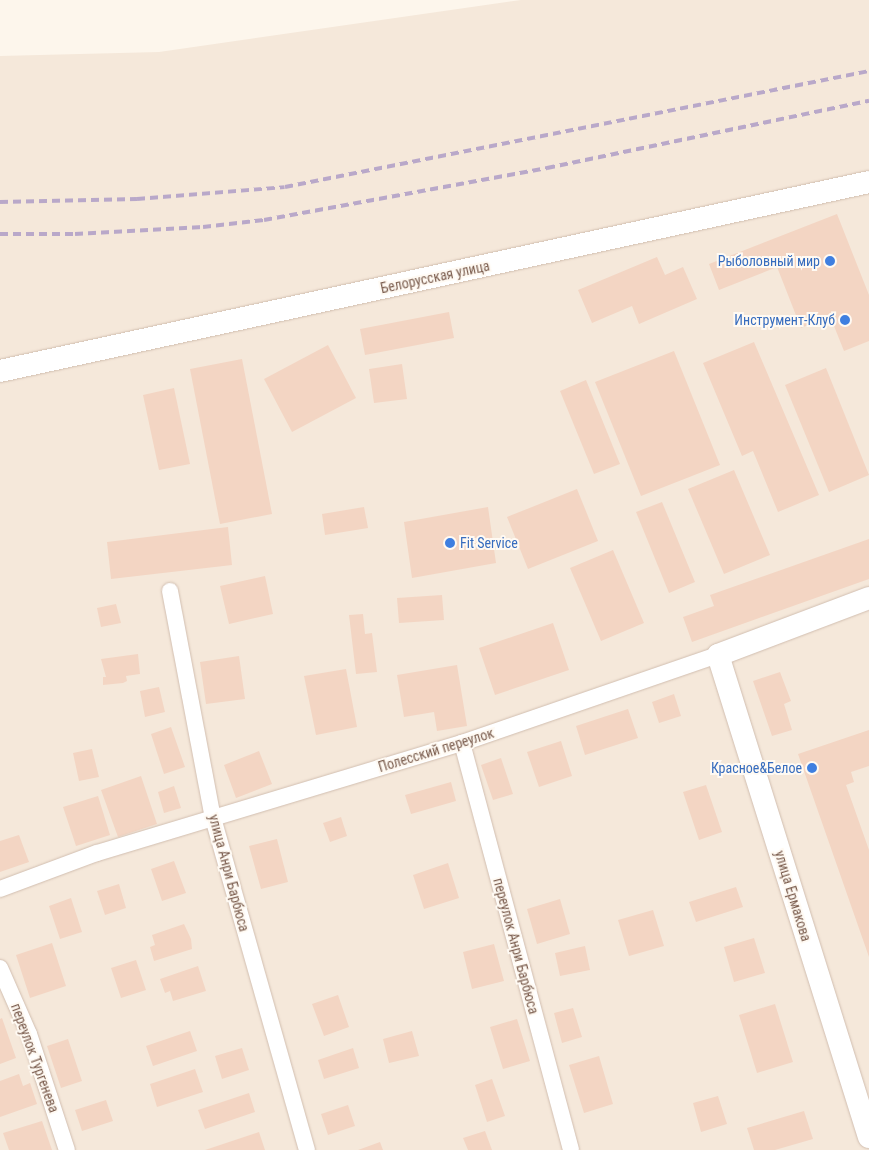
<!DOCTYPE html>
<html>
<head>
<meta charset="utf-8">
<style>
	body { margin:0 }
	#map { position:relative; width:869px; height:1150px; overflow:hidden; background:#fdf6ec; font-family:"Roboto Condensed",sans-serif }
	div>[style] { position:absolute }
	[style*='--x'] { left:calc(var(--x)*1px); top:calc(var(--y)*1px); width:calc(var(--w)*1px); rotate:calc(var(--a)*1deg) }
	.residential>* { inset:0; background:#f5e8da }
	.building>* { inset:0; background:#f3d5c3 }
	.roads { filter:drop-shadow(0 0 1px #d1beb0) drop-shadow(0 0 1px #d1beb0) }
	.street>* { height:16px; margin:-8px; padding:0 8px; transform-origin:8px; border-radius:8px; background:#fff }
	.secondary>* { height:22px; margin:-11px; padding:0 11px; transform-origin:11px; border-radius:11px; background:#fff }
	.rail>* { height:4px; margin-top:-2px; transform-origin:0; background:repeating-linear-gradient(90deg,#b9a8c9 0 8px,transparent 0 13px) }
	.dots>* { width:14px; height:14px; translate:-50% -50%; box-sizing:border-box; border:2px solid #fffaf3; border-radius:50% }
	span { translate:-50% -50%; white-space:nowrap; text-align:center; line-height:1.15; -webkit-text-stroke:4px #fffaf3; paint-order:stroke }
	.shop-label { font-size:14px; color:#366cbe }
	.right { translate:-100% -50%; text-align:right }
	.left { translate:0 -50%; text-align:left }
	.street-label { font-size:14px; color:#7a5c4d }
</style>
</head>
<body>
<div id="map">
	<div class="residential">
		<i style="clip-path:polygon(521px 0,869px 0,869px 1150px,0 1150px,0 56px,159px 52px)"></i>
	</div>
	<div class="building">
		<i style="clip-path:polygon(837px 214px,869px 295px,869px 341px,844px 351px,830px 316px,801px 328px,777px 267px,719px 290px,709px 264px)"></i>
		<i style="clip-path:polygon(657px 257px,665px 275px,683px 267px,697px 299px,639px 324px,632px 306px,592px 323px,578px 290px)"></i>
		<i style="clip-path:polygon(449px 312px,454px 338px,365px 355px,360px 329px)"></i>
		<i style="clip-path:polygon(754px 342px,819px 495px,778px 512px,753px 451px,742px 456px,703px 363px)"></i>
		<i style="clip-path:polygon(328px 345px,356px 398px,292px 432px,264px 379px)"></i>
		<i style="clip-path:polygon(674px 351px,720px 465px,641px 496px,595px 382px)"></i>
		<i style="clip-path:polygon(242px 359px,272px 514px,220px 524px,190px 369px)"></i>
		<i style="clip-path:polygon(402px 364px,407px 399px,374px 403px,369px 369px)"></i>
		<i style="clip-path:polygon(826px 368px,869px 475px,829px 492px,785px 385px)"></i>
		<i style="clip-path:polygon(586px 380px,620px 464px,594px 474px,560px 391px)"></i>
		<i style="clip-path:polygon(174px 388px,190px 464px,159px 470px,143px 395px)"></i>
		<i style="clip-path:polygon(734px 470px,770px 555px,724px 574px,688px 489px)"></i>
		<i style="clip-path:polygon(577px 489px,598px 541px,528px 569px,507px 517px)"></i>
		<i style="clip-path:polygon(662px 502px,695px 582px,669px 593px,636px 512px)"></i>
		<i style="clip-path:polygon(364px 507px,368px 528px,325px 535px,322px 514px)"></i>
		<i style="clip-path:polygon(488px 507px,496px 563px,412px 578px,404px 522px)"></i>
		<i style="clip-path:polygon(228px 527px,232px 565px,111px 579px,107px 542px)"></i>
		<i style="clip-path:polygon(869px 539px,869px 579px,692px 642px,683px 617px,714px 606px,710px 595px)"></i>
		<i style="clip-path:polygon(613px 550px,644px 623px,601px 641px,570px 568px)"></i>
		<i style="clip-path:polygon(265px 576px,273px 614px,229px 624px,220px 586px)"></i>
		<i style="clip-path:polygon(442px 595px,444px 620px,399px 623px,397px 598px)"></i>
		<i style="clip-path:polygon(116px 604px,121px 623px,101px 627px,97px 608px)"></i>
		<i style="clip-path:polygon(363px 614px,365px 634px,372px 633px,377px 672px,356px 674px,349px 615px)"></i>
		<i style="clip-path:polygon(553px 623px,569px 670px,495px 695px,479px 648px)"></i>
		<i style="clip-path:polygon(138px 654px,140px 674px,126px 676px,127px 681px,123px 683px,103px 685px,103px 677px,106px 677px,101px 659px)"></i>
		<i style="clip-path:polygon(239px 656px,245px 699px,206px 704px,200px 662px)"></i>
		<i style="clip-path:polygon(457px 665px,467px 726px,437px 731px,434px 712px,404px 717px,397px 675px)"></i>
		<i style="clip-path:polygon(346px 669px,357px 727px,316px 735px,304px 676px)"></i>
		<i style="clip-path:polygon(780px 672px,791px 701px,784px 704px,792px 730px,772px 736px,753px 681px)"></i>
		<i style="clip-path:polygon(159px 687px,165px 712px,145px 717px,140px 691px)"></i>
		<i style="clip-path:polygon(674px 694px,681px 716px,659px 723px,652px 702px)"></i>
		<i style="clip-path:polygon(628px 709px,638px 738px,585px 755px,576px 726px)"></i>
		<i style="clip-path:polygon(171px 727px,185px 767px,164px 774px,151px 734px)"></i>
		<i style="clip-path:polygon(869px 730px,869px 766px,851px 772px,854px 782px,846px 785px,869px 850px,869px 957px,798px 754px)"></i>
		<i style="clip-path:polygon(561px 741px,572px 776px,539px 787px,527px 752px)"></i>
		<i style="clip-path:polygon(92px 749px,99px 777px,79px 781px,73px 753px)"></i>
		<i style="clip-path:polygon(259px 751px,272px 784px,236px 798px,224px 765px)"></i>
		<i style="clip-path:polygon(501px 758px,513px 794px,493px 800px,481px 765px)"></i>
		<i style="clip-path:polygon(141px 776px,157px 824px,118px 837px,101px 790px)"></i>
		<i style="clip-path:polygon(451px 782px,456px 801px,411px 814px,405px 795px)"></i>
		<i style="clip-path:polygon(706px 785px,722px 832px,699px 840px,683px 792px)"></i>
		<i style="clip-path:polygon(174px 786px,181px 808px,164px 813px,158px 792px)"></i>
		<i style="clip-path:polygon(98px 796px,110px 835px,76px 846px,63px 807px)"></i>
		<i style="clip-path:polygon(341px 817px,347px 836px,330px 842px,323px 823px)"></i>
		<i style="clip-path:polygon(19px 835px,29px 862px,0 872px,0 841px)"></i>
		<i style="clip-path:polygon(277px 839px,288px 882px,261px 889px,249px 846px)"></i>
		<i style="clip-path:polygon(174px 861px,186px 893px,162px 901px,151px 869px)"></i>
		<i style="clip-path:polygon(448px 863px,459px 898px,424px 909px,413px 875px)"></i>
		<i style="clip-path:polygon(119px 884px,126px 908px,105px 915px,97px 891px)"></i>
		<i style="clip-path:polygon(736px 887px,743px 907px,696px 922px,689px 902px)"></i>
		<i style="clip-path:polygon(71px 898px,82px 932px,60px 939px,49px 906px)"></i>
		<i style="clip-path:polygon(560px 899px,570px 934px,537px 944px,527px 909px)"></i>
		<i style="clip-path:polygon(653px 910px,664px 946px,629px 956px,618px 920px)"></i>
		<i style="clip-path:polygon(184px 924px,191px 939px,192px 949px,154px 961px,150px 947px,155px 945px,152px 935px)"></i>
		<i style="clip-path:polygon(754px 938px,765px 973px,734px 982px,724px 947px)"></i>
		<i style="clip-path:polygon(52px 943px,66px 986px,30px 998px,16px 955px)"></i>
		<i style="clip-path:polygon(494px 944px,504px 981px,472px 989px,463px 952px)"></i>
		<i style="clip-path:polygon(585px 946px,590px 970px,560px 976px,555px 953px)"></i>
		<i style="clip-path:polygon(136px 960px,146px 990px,121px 998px,111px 968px)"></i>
		<i style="clip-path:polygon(198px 966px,206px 991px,173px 1001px,170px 991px,165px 993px,160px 979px)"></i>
		<i style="clip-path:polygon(338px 995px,349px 1027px,324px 1036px,312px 1004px)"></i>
		<i style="clip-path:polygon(775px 1004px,793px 1062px,757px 1073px,739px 1015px)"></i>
		<i style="clip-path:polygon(573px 1008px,582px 1037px,562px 1043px,554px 1013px)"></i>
		<i style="clip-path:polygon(2px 1018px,16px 1058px,0 1064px,0 1019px)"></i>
		<i style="clip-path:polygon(517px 1019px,530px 1061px,503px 1069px,490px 1027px)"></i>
		<i style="clip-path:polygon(190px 1031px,197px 1051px,153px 1066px,146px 1046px)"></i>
		<i style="clip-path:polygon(412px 1031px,419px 1056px,389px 1063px,383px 1039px)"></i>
		<i style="clip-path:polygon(68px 1039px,82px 1081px,61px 1088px,47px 1046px)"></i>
		<i style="clip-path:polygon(242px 1048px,249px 1070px,222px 1079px,215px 1056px)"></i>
		<i style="clip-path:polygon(353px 1048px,359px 1068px,324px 1079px,318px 1060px)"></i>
		<i style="clip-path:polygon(599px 1056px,613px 1104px,584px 1113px,569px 1065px)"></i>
		<i style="clip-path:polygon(195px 1069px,203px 1092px,157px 1107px,150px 1084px)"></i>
		<i style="clip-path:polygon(19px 1074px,23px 1086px,30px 1083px,37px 1104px,0 1117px,0 1081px)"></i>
		<i style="clip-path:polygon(492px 1079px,505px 1116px,487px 1122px,475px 1085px)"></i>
		<i style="clip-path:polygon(249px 1093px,255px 1112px,205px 1129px,198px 1110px)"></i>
		<i style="clip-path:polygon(718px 1096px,727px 1124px,701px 1132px,693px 1103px)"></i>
		<i style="clip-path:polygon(106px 1100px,113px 1121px,82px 1131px,75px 1110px)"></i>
		<i style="clip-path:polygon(348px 1105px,355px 1126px,328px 1135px,321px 1114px)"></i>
		<i style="clip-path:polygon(804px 1111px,813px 1139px,775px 1150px,754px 1150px,747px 1128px)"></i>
		<i style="clip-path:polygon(42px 1121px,52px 1150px,9px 1150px,3px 1133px)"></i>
		<i style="clip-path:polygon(485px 1131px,492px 1150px,468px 1150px,463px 1138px)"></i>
		<i style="clip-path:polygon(259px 1132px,265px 1150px,205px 1150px)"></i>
		<i style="clip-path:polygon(380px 1142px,383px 1150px,358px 1150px)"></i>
	</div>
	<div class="roads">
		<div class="street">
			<i style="--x:170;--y:591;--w:231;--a:79.3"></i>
			<i style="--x:213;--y:818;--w:345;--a:74.2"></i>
			<i style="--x:462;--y:743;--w:421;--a:75"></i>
			<i style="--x:0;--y:889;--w:103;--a:-20.4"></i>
			<i style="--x:97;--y:853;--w:381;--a:-16.8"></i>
			<i style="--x:462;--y:743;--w:271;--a:-19"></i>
			<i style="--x:0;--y:968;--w:72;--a:66.3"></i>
			<i style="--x:29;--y:1034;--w:122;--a:71.9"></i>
		</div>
		<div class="secondary">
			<i style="--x:0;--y:371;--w:889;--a:-12.27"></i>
			<i style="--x:869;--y:598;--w:161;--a:159.3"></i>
			<i style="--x:718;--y:655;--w:505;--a:72.61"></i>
		</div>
	</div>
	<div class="rail">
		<i style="--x:0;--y:202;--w:137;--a:-1.3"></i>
		<i style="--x:137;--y:199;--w:148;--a:-4.6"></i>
		<i style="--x:285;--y:187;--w:595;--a:-11.23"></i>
		<i style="--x:0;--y:234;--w:75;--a:0"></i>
		<i style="--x:75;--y:234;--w:128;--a:-3.1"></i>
		<i style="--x:203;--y:227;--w:61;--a:-6.5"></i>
		<i style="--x:264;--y:220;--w:288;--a:-10.4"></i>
		<i style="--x:547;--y:168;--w:329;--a:-11.8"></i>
	</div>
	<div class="dots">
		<i style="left:830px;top:261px;background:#3f7fe0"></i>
		<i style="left:845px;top:320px;background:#3f7fe0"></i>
		<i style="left:450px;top:543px;background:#3f7fe0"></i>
		<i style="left:812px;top:768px;background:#3f7fe0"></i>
	</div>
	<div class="shop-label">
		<span class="right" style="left:820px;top:261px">Рыболовный мир</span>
		<span class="right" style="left:835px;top:320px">Инструмент-Клуб</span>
		<span class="left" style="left:460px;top:543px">Fit Service</span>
		<span class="right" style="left:802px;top:768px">Красное&amp;Белое</span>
	</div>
	<div class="street-label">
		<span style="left:435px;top:277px;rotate:-12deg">Белорусская улица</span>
		<span style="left:436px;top:750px;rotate:-17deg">Полесский переулок</span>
		<span style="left:229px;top:873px;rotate:75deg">улица Анри Барбюса</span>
		<span style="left:793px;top:896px;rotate:73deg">улица Ермакова</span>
		<span style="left:516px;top:946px;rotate:75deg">переулок Анри Барбюса</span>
		<span style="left:35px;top:1058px;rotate:70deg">переулок Тургенева</span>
	</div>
</div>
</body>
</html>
